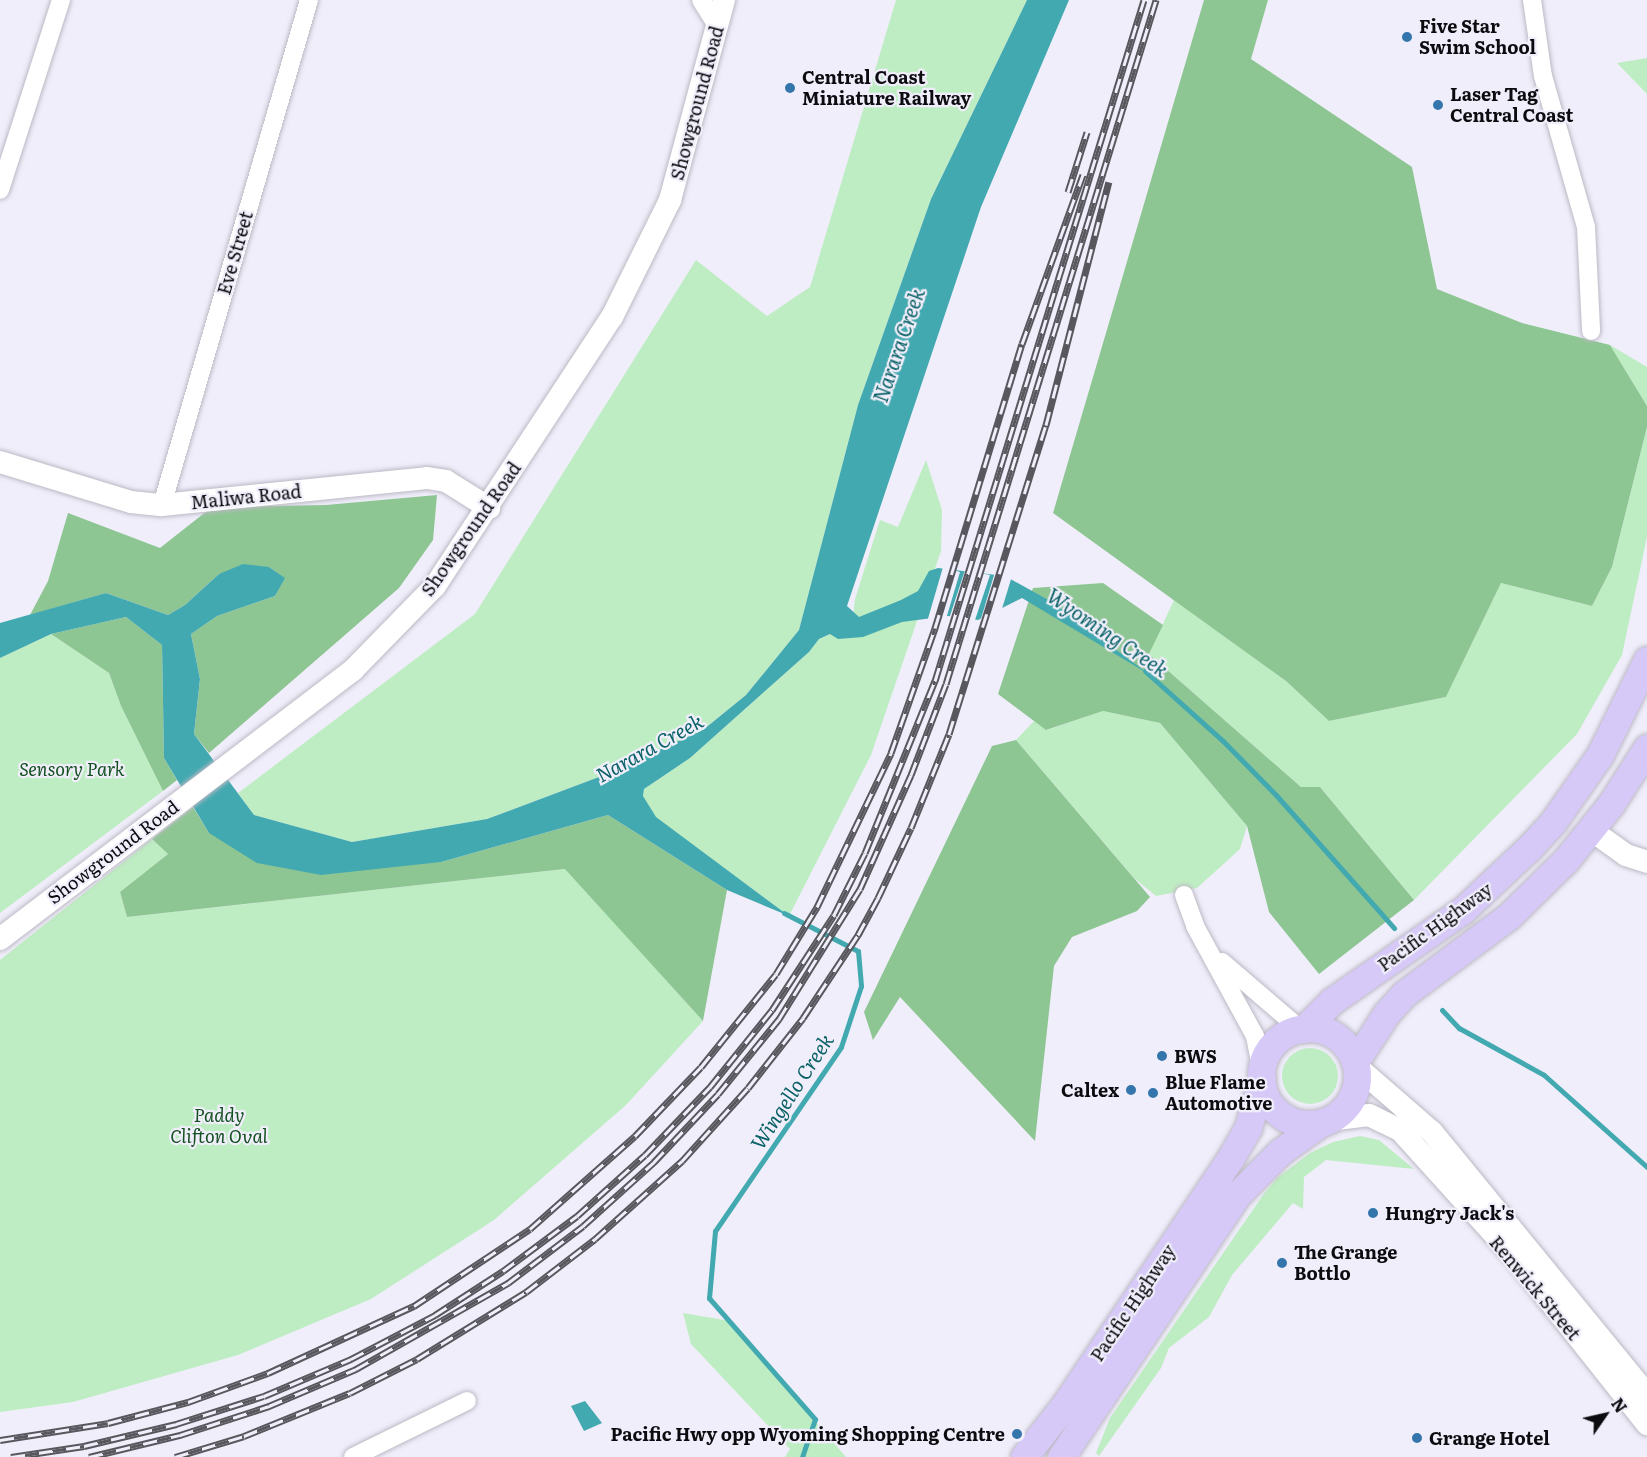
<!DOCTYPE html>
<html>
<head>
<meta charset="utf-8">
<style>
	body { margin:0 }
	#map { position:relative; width:1647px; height:1457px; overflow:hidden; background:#f0eefa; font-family:Literata,serif }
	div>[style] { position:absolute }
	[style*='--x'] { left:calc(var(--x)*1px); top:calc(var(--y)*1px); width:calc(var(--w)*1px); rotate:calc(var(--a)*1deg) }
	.green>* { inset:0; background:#bfedc3 }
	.round { border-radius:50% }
	.forest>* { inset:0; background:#8ec693 }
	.water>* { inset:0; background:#43a9b0 }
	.pier>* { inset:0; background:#f0eefa }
	.stream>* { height:5px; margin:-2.5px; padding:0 2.5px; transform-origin:2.5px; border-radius:2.5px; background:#43a9b0 }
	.roads { filter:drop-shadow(0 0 2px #bcb9c5) drop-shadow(0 0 2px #bcb9c5) }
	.minor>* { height:18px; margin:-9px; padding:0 9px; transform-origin:9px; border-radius:9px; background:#fff }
	.tertiary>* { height:22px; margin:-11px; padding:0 11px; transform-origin:11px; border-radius:11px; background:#fff }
	.primary>* { height:27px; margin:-13.5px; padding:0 13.5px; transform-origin:13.5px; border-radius:13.5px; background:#d6c9f7 }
	.primary>.ring { margin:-13.5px; padding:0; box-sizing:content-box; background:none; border:27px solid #d6c9f7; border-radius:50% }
	.rail>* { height:7px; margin-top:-3.5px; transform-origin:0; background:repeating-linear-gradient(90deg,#f0eefa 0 14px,#58575d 0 28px); box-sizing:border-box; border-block:2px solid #58575d }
	.dots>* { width:16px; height:16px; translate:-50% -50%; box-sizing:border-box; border:3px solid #f0eefa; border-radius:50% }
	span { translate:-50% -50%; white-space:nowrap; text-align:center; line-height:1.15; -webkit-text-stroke:4.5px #f0eefa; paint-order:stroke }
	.poi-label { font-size:18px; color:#0c0b0f; font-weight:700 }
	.left { translate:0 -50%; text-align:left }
	.right { translate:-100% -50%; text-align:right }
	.street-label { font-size:18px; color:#0c0b0f }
	.park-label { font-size:18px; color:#145121; font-style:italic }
	.water-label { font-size:20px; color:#0a6267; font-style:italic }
	.north { position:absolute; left:1575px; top:1385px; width:60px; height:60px; -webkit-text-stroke:4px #f0eefa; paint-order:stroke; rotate:56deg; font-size:16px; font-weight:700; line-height:24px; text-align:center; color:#0c0b0f }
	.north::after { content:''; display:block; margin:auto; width:21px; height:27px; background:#0c0b0f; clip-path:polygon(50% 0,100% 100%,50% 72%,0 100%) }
</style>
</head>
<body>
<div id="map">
	<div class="green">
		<i style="clip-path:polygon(896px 0,1027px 0,931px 199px,858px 405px,799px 630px,746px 695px,703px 730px,599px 777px,487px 819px,352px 842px,254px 815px,238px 793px,475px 614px,696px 260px,767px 316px,810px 287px)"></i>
		<i style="clip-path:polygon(1647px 58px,1647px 94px,1617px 63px)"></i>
		<i style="clip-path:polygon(1610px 345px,1647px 367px,1647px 406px)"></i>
		<i style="clip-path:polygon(1647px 427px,1647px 537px,1622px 655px,1577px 734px,1414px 900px,1321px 788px,1301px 787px,1149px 654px,1174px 600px,1286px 681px,1329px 721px,1446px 697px,1501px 583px,1592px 606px,1612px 567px)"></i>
		<i style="clip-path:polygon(926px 460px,942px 510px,941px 551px,871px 755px,789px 916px,655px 817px,643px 797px,644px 789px,690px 758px,809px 652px,819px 639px,830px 634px,851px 635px,855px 599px,880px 520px,898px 527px)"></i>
		<i style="clip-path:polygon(51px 634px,109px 673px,121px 706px,163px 791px,0 913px,0 658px)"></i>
		<i style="clip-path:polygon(1103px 711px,1160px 723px,1247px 826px,1240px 849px,1197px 888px,1156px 896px,1134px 878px,1016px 740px,1034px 721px,1047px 730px)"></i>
		<i style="clip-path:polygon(152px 839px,168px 854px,120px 892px,127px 917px,566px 869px,703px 1021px,626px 1105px,494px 1220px,371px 1299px,238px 1355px,73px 1402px,0 1412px,0 960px)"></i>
		<i class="round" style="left:1282px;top:1048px;width:56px;height:56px"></i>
		<i style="clip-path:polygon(1360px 1136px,1379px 1140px,1414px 1169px,1326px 1160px,1304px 1177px,1303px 1209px,1293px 1203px,1232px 1275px,1209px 1317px,1169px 1348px,1161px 1368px,1099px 1456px,1096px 1453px,1110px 1418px,1263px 1195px,1277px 1178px,1310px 1153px,1333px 1142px)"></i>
		<i style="clip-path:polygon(683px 1313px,730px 1321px,846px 1457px,785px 1457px,790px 1449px,691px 1344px)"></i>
	</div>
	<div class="forest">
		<i style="clip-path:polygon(1204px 0,1268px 0,1251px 59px,1412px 167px,1437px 289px,1522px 323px,1610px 345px,1647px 406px,1647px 427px,1612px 567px,1592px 606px,1501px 583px,1446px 697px,1329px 721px,1286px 681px,1053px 513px)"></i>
		<i style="clip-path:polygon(437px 495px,433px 540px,399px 588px,209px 753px,194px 734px,200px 679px,191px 634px,217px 616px,275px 596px,284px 578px,269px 567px,219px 574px,185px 605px,168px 615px,106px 593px,30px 615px,48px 581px,68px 513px,160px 548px,212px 507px,326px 505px)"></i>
		<i style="clip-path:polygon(1103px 583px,1163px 625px,1149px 654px,1301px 787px,1320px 787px,1414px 900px,1319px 974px,1269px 912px,1247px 826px,1160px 723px,1103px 711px,1046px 730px,998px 694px,1033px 588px)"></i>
		<i style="clip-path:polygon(126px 617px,162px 645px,164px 758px,177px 780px,163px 791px,121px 706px,109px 673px,51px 634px)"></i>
		<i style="clip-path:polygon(1016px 740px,1150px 897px,1137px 911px,1072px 937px,1054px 966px,1035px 1141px,900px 997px,873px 1040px,864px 1012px,992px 746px)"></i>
		<i style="clip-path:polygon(193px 807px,209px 833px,441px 862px,608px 815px,727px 890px,703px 1021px,565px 869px,127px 917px,120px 892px,168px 854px,152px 839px)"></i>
	</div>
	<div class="water">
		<i style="clip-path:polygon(1027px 0,1069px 0,981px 207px,847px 606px,859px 617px,901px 600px,918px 591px,929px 571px,938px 568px,1005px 576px,1052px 602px,1150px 675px,1022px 598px,978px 620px,948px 616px,902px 622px,863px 637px,838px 639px,830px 634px,819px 639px,809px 652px,690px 758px,644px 789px,643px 796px,656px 817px,789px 916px,727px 890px,608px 815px,441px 862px,321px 875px,257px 863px,209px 833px,164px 758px,162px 645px,126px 617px,51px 634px,0 658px,0 623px,106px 593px,168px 615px,185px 605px,219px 574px,243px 564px,269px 567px,285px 578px,275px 596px,217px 616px,191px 634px,200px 679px,194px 734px,254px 815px,352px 842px,487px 819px,599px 777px,703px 730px,746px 695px,799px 630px,858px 405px,931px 199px)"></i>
		<i style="clip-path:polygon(585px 1401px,602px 1423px,584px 1431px,571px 1406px)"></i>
	</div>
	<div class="pier">
		<i style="clip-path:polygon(943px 567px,960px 572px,946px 619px,927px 622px)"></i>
		<i style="clip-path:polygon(965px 570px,990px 575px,974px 623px,949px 619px)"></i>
		<i style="clip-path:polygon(995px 572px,1012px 576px,1001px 612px,980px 622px)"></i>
	</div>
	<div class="stream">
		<i style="--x:1145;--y:671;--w:105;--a:41.9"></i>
		<i style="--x:1223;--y:741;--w:76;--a:45.5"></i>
		<i style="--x:1276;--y:795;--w:178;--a:48.4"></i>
		<i style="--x:784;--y:913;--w:83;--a:27.2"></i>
		<i style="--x:858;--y:951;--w:35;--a:85"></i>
		<i style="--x:861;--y:986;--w:64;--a:108.2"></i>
		<i style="--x:841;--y:1047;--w:223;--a:124.4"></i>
		<i style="--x:715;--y:1231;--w:67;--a:95.1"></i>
		<i style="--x:709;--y:1298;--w:161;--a:48.8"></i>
		<i style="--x:815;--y:1419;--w:40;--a:108.9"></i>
		<i style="--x:1442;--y:1010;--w:25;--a:47"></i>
		<i style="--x:1459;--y:1028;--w:97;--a:28.9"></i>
		<i style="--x:1544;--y:1075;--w:138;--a:41.8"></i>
	</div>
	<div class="roads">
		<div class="minor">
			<i style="--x:701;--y:0;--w:32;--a:58"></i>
			<i style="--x:1532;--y:0;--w:77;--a:81.8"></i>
			<i style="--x:1543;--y:76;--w:157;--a:74.1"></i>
			<i style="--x:1586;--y:227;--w:104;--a:87.2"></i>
			<i style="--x:0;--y:190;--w:200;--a:-72.2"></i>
			<i style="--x:162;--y:505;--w:526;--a:-73.77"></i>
			<i style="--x:1184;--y:895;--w:33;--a:70"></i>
			<i style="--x:1195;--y:926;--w:125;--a:61.4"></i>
			<i style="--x:1255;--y:1036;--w:36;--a:79"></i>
			<i style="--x:1222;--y:962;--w:103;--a:40.7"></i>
			<i style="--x:353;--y:1457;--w:127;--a:-26.2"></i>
		</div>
		<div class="tertiary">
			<i style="--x:0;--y:462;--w:137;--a:17"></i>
			<i style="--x:131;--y:502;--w:31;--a:6"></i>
			<i style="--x:162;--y:505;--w:266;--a:-5.8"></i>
			<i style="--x:427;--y:478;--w:19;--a:9"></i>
			<i style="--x:446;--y:481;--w:51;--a:32.1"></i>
			<i style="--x:1591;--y:830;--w:43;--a:35.5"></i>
			<i style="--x:1626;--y:855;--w:22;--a:18"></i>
			<i style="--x:0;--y:939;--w:444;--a:-37.3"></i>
			<i style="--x:353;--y:670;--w:117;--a:-45.7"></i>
			<i style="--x:435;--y:586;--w:322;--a:-56.7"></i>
			<i style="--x:612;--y:317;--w:131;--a:-63.6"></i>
			<i style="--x:670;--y:200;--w:207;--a:-74.9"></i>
			<i style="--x:1356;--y:1066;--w:101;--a:41"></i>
			<i style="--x:1432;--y:1132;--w:340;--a:50.7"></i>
			<i style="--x:1329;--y:1120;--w:40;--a:-7.1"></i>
			<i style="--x:1369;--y:1115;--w:34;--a:26"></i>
			<i style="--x:1400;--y:1130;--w:169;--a:47.9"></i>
			<i style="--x:1513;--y:1255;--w:216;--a:51.6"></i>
		</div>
		<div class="primary">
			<i class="ring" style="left:1261px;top:1028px;width:69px;height:69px"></i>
			<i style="--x:1304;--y:1029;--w:40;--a:-45"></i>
			<i style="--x:1332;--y:1001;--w:160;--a:-34.8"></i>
			<i style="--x:1463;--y:910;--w:91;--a:-43.2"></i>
			<i style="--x:1529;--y:848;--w:35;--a:-47"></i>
			<i style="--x:1553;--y:822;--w:82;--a:-55"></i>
			<i style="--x:1600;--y:755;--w:106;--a:-63.7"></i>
			<i style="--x:1355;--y:1062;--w:57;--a:-57.1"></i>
			<i style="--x:1386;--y:1014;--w:27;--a:-48"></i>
			<i style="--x:1404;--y:994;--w:131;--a:-36.6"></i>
			<i style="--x:1509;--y:916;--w:80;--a:-44.5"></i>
			<i style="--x:1566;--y:860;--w:72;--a:-51.2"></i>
			<i style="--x:1611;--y:804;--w:67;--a:-57.3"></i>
			<i style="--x:1024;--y:1457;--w:68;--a:-52.1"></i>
			<i style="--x:1066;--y:1403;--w:294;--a:-56.1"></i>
			<i style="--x:1230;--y:1159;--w:36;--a:-60"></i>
			<i style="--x:1248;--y:1128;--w:51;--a:-74.1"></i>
			<i style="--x:1061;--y:1457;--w:317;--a:-56.1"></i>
			<i style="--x:1238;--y:1194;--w:59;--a:-45"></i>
			<i style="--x:1280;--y:1152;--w:52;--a:-35.5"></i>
		</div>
	</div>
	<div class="rail">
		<i style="--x:1068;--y:192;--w:63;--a:-72.4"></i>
		<i style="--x:0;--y:1440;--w:109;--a:-8.9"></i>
		<i style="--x:108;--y:1423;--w:83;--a:-14.7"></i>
		<i style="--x:188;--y:1402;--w:85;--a:-19.9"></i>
		<i style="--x:268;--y:1373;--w:161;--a:-24.7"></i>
		<i style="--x:414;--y:1306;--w:139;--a:-33.6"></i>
		<i style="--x:530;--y:1229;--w:140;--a:-41.5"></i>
		<i style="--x:635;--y:1136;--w:95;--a:-46.3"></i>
		<i style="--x:701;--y:1067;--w:119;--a:-51.1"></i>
		<i style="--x:776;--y:974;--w:79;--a:-58.5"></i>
		<i style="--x:817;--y:907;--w:171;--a:-64.3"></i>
		<i style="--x:891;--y:753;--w:133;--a:-70.6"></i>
		<i style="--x:935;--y:628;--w:297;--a:-73"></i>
		<i style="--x:1022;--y:344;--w:180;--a:-70.2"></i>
		<i style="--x:11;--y:1457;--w:74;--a:-8.6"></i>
		<i style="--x:84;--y:1446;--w:95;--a:-13.4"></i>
		<i style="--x:176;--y:1424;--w:92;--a:-17.7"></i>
		<i style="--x:264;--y:1396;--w:95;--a:-23"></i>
		<i style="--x:351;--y:1359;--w:95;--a:-27.6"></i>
		<i style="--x:435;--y:1315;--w:81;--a:-32.9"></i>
		<i style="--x:503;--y:1271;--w:92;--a:-36.6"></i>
		<i style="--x:577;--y:1216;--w:91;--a:-41.9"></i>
		<i style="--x:645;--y:1155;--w:94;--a:-46.3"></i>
		<i style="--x:710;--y:1087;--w:99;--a:-51.2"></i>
		<i style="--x:772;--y:1010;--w:113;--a:-56.9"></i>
		<i style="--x:834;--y:915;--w:69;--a:-63.4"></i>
		<i style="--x:865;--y:853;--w:186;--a:-67.9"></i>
		<i style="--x:935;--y:681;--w:712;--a:-72.94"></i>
		<i style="--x:89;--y:1457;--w:94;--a:-13.6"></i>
		<i style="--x:180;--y:1435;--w:94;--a:-18"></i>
		<i style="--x:269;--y:1406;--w:95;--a:-23"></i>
		<i style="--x:356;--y:1369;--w:175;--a:-29.5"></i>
		<i style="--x:508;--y:1283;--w:94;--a:-37.2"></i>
		<i style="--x:583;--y:1226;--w:96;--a:-42"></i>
		<i style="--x:654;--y:1162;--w:93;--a:-46.7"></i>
		<i style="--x:718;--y:1094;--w:97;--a:-50.9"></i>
		<i style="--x:779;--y:1019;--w:153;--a:-58.1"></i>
		<i style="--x:860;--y:889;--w:125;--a:-65.9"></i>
		<i style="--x:911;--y:775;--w:97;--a:-69"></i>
		<i style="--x:946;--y:684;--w:716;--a:-72.93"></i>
		<i style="--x:175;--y:1457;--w:72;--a:-16.9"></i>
		<i style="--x:244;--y:1436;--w:114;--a:-22.1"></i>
		<i style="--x:350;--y:1393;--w:75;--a:-26.9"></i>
		<i style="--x:417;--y:1359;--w:128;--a:-31.6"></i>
		<i style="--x:526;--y:1292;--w:87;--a:-37.5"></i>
		<i style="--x:595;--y:1239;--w:117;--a:-41.9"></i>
		<i style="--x:682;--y:1161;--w:98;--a:-47.9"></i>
		<i style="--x:748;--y:1088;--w:89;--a:-51.8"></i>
		<i style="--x:803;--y:1018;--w:100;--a:-56.5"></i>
		<i style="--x:858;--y:935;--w:42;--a:-61.6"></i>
		<i style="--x:878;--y:898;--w:77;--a:-64.8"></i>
		<i style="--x:911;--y:828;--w:101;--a:-68"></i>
		<i style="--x:949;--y:734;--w:324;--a:-72.6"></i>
		<i style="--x:1046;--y:425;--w:251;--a:-75.5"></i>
	</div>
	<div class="dots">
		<i style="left:1407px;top:37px;background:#3476ac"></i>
		<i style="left:790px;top:88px;background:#3476ac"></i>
		<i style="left:1438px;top:105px;background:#3476ac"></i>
		<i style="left:1162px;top:1056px;background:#3476ac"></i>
		<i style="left:1131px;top:1090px;background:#3476ac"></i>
		<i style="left:1153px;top:1093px;background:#3476ac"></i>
		<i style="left:1373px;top:1213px;background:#3476ac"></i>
		<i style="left:1282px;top:1263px;background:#3476ac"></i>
		<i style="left:1017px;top:1434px;background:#3476ac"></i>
		<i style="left:1417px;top:1438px;background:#3476ac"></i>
	</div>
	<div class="poi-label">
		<span class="left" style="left:1419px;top:37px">Five Star<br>Swim School</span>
		<span class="left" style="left:802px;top:88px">Central Coast<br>Miniature Railway</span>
		<span class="left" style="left:1450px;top:105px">Laser Tag<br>Central Coast</span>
		<span class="left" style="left:1174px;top:1056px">BWS</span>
		<span class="left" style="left:1165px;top:1093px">Blue Flame<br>Automotive</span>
		<span class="right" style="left:1119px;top:1090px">Caltex</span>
		<span class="left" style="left:1385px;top:1213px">Hungry Jack's</span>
		<span class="left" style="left:1294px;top:1263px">The Grange<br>Bottlo</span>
		<span class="right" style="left:1005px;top:1434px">Pacific Hwy opp Wyoming Shopping Centre</span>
		<span class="left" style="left:1429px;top:1438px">Grange Hotel</span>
	</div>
	<div class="street-label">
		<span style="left:697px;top:103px;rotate:-75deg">Showground Road</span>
		<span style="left:235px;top:253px;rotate:-74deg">Eve Street</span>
		<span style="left:246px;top:497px;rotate:-6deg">Maliwa Road</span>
		<span style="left:471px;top:529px;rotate:-55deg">Showground Road</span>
		<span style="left:113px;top:852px;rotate:-37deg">Showground Road</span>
		<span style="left:1435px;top:927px;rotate:-36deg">Pacific Highway</span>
		<span style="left:1535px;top:1288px;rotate:50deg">Renwick Street</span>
		<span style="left:1133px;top:1303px;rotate:-56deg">Pacific Highway</span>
	</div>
	<div class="park-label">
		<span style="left:72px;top:769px">Sensory Park</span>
		<span style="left:219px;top:1126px">Paddy<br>Clifton Oval</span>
	</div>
	<div class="water-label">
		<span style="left:898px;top:345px;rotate:-71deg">Narara Creek</span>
		<span style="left:1108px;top:632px;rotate:34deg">Wyoming Creek</span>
		<span style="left:649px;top:747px;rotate:-29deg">Narara Creek</span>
		<span style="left:791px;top:1091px;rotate:-57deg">Wingello Creek</span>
	</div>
	<div class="north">N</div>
</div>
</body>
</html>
